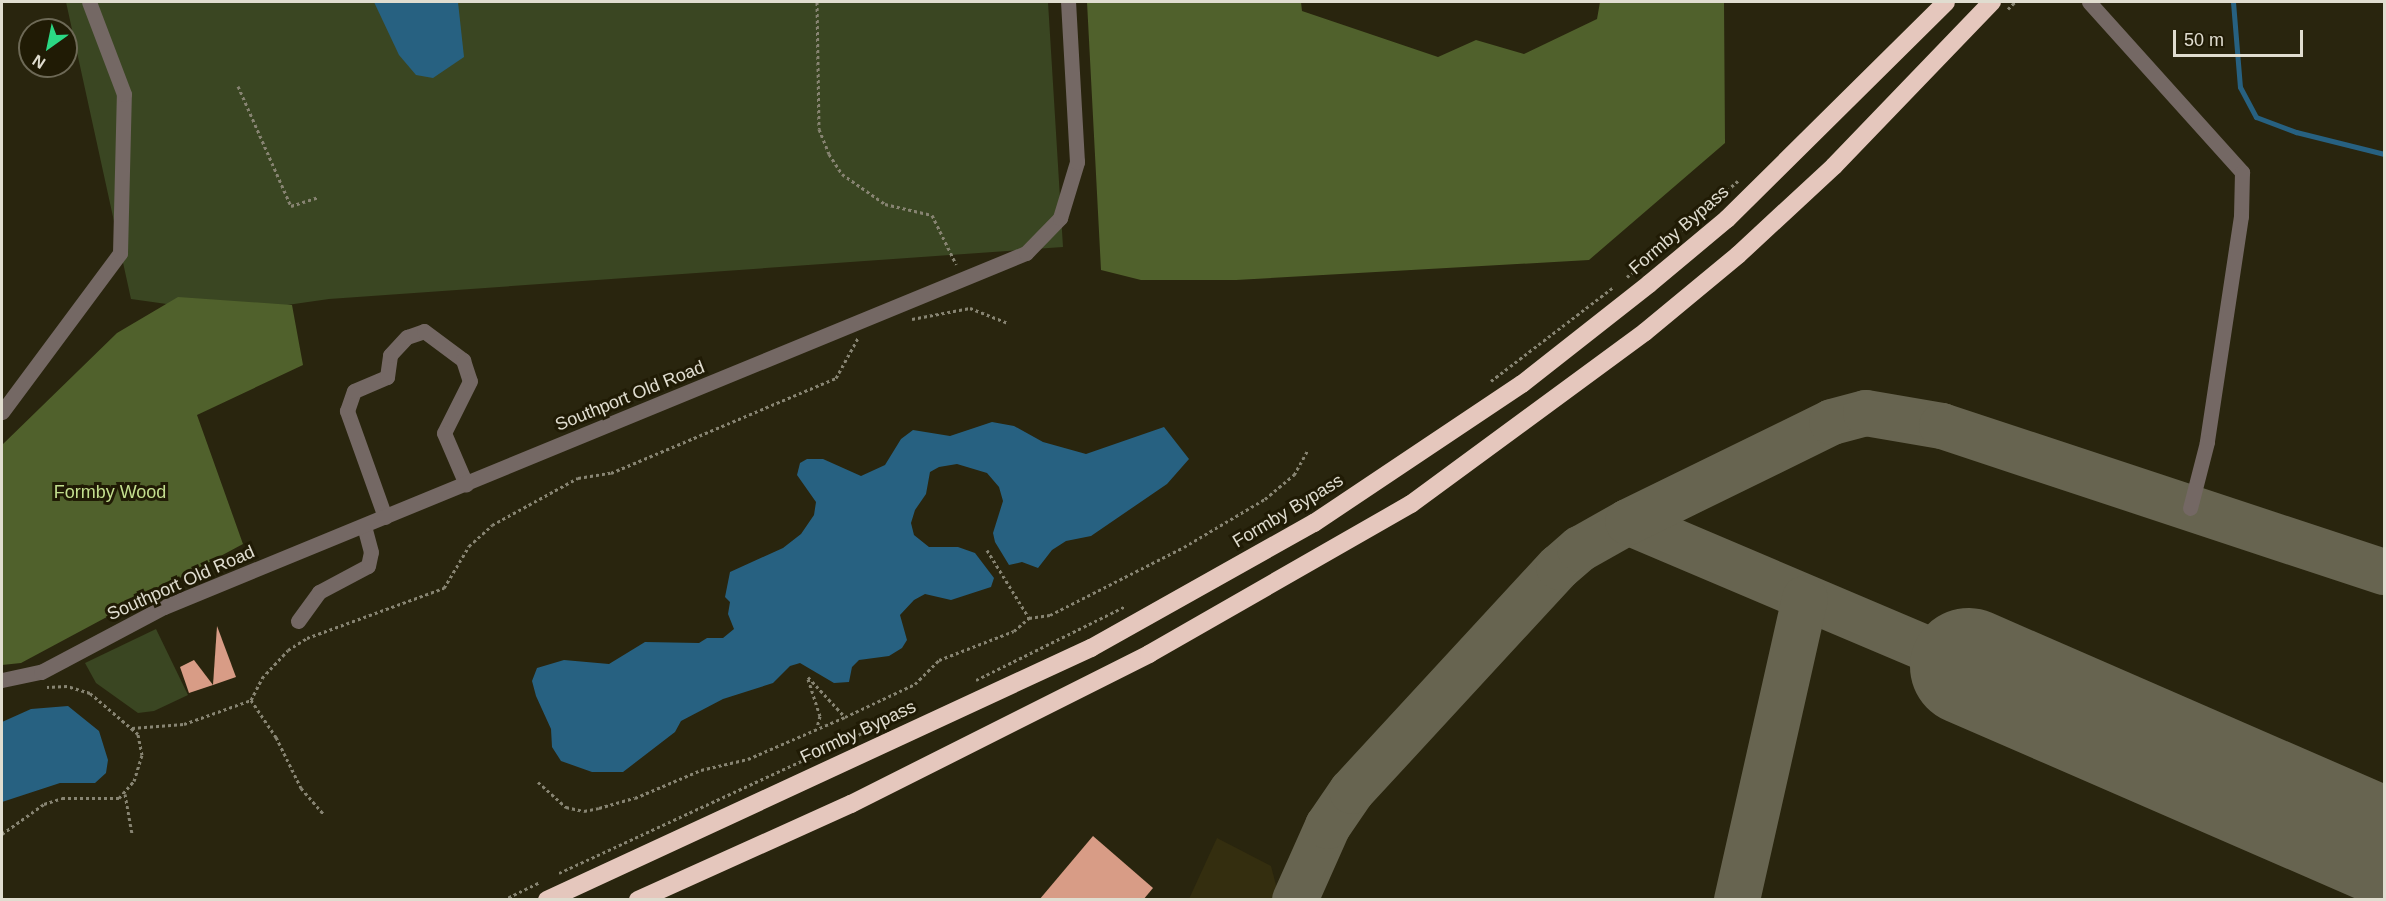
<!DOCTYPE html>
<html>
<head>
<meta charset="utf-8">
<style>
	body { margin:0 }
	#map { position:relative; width:2386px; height:901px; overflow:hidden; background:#29250e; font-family:Helvetica,sans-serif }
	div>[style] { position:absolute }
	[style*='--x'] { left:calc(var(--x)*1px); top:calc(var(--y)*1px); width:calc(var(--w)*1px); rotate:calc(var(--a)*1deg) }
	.built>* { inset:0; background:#342e0f }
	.green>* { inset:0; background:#3a4622 }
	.forest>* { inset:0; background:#50612c }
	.water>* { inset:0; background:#276181 }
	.stream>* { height:5px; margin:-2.5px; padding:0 2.5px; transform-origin:2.5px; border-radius:2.5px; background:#276181 }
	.taxiway>* { height:46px; margin:-23px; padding:0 23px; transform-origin:23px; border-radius:23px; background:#676450 }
	.runway>* { height:117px; margin:-58.5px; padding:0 58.5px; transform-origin:58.5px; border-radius:58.5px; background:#676450 }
	.building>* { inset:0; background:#d89c86 }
	.path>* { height:3px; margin-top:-1.5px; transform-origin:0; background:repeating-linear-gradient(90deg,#878472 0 3px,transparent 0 6px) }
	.minor>* { height:15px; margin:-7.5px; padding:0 7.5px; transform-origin:7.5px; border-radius:7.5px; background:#746864 }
	.highway>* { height:18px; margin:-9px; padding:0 9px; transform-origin:9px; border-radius:9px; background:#e5c7bd }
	span { translate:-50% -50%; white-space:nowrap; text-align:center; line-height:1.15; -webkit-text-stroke:6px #201b05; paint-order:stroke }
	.street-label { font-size:18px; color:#e0ddd0 }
	.park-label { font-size:18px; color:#c3de8e }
	.frame { position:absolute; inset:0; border:3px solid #e0ddd0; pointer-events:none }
	.north { position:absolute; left:18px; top:18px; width:60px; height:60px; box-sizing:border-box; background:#201b05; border:2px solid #6d6956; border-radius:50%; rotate:213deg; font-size:16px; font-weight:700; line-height:24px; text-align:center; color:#e0ddd0 }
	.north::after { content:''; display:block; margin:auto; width:21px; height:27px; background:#2bd884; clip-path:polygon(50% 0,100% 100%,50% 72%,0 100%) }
	.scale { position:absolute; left:2173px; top:30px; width:130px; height:27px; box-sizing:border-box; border:3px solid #e0ddd0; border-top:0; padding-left:8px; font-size:18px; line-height:21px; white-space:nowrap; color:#e0ddd0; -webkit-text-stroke:4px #201b05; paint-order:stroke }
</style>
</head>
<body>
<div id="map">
	<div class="built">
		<i style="clip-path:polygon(1217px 838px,1271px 866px,1277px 889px,1273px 899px,1189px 899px)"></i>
	</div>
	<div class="green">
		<i style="clip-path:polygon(66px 2px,1048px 2px,1063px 247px,329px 299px,231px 313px,131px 299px)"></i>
		<i style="clip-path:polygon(156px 629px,188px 695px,154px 711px,138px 713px,96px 683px,85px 663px)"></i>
	</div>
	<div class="forest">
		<i style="clip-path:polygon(1087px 2px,1301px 2px,1302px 11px,1438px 57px,1476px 40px,1524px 54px,1597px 19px,1600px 2px,1724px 2px,1725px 143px,1589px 260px,1236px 280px,1141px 280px,1101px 270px)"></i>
		<i style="clip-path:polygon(178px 297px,292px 305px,303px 365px,197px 415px,243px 544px,21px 663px,2px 665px,2px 445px,117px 333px)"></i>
	</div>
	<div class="water">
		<i style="clip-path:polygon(374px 2px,458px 2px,464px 57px,433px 78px,416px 75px,399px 55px)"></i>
		<i style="clip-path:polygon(992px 422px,1014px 426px,1043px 442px,1086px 454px,1164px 427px,1189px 459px,1167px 484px,1091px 536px,1066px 541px,1052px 550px,1038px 568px,1022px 562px,1009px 565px,995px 542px,993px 533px,1003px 501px,999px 487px,987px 473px,957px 464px,939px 467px,930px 472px,926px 494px,915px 510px,911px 523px,914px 535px,929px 547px,958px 547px,975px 553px,994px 578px,991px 587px,951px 600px,925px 594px,914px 600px,900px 615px,907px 640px,902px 648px,889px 656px,859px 660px,852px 667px,849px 682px,834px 683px,800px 663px,790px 666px,773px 683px,723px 699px,681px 721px,675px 732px,623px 772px,592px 772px,561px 761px,552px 747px,551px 729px,536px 696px,532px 681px,537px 668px,564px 660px,609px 664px,645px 642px,699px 643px,707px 638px,723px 638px,734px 629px,728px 614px,730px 602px,725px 597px,730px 572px,783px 548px,801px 534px,814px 515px,816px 502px,797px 475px,800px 463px,807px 459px,823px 459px,861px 476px,885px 465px,901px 439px,913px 430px,950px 436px)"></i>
		<i style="clip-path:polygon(68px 706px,99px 731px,108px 760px,106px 773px,95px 783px,60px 783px,2px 802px,2px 722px,31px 709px)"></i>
	</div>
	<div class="stream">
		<i style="--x:2233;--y:2;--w:85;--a:85.3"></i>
		<i style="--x:2240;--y:87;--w:34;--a:62"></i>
		<i style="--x:2256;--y:117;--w:43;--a:20.6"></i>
		<i style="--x:2296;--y:132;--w:91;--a:14"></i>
	</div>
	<div class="taxiway">
		<i style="--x:1628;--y:522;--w:369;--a:23"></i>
		<i style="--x:1295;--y:900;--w:81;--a:-66"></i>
		<i style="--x:1328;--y:826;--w:42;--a:-55.6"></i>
		<i style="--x:1352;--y:791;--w:305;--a:-47.3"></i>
		<i style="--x:1559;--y:567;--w:28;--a:-41"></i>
		<i style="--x:1580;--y:549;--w:55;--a:-29.4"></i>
		<i style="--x:1628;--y:522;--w:227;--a:-26.1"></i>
		<i style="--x:1832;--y:422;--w:35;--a:-15"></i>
		<i style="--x:1866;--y:413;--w:77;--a:9.7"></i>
		<i style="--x:1942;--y:426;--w:465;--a:18.3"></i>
		<i style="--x:1737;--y:900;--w:309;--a:-77.3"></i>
	</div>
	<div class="runway">
		<i style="--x:1968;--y:666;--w:454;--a:23.5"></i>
	</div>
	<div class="building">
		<i style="clip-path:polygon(217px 626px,236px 677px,213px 685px)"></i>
		<i style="clip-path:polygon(194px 660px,213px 685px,189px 693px,180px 667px)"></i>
		<i style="clip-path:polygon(1093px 836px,1153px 888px,1143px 900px,1039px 900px)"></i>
	</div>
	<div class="path">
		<i style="--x:817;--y:2;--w:127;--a:89.1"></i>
		<i style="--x:819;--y:129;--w:27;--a:68"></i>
		<i style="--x:829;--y:154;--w:24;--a:57"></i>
		<i style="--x:842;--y:174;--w:52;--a:34.9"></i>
		<i style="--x:885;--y:204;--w:48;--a:13.2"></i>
		<i style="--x:932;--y:215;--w:55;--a:63.9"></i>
		<i style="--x:2008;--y:9;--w:10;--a:-45"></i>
		<i style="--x:238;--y:86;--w:131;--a:66.2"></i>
		<i style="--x:291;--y:206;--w:29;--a:-18"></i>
		<i style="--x:1627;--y:277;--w:147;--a:-40.9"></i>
		<i style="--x:912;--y:319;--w:59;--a:-10.7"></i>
		<i style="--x:970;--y:308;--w:41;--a:21.5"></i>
		<i style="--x:1491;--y:381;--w:153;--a:-37.5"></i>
		<i style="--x:987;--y:550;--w:80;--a:58.3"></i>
		<i style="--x:1029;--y:618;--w:21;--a:-8"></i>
		<i style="--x:1050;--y:615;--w:150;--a:-26.9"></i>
		<i style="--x:1184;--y:547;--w:94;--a:-30.7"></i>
		<i style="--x:1265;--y:499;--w:38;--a:-40"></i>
		<i style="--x:1294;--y:475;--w:29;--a:-61"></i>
		<i style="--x:808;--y:677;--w:54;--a:47.2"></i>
		<i style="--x:845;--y:717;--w:77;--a:-25.2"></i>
		<i style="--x:915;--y:684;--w:34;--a:-45"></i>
		<i style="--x:939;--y:660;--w:80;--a:-21.1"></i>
		<i style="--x:1014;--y:631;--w:20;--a:-41"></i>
		<i style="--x:808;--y:679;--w:39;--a:72"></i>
		<i style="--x:820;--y:716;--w:11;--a:105"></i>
		<i style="--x:976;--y:680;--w:167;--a:-26.3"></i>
		<i style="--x:251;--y:700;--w:45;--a:56"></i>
		<i style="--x:276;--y:737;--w:57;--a:63.9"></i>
		<i style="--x:301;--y:788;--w:35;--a:49"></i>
		<i style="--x:132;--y:728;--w:52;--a:-4.4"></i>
		<i style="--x:184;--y:724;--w:71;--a:-19.7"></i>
		<i style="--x:251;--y:700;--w:25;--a:-63"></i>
		<i style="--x:262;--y:678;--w:38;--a:-47"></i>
		<i style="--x:288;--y:650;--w:22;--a:-32"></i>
		<i style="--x:307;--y:638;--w:146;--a:-20.1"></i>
		<i style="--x:444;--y:588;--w:49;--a:-59.2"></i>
		<i style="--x:469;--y:546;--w:31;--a:-42"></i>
		<i style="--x:492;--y:525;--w:98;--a:-28.7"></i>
		<i style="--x:578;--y:478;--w:33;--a:-9"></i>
		<i style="--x:611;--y:473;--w:244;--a:-22.9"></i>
		<i style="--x:836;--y:378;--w:46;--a:-61.2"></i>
		<i style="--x:538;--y:782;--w:38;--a:42"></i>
		<i style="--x:566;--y:807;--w:18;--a:13"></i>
		<i style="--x:584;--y:811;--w:15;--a:-11"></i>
		<i style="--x:599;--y:808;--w:37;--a:-16"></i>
		<i style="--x:635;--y:798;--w:72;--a:-23"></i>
		<i style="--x:701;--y:770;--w:48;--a:-13.2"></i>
		<i style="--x:748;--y:759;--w:106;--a:-23.4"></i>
		<i style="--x:125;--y:794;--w:40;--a:80"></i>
		<i style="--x:2;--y:834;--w:52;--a:-35.5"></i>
		<i style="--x:44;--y:804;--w:19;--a:-18"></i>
		<i style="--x:62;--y:798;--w:57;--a:0"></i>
		<i style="--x:119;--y:798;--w:23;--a:-49"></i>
		<i style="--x:134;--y:781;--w:27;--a:-73"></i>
		<i style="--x:142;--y:755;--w:21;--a:-101"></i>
		<i style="--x:138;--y:734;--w:63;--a:-139.5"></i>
		<i style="--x:90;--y:693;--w:24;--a:-163"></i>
		<i style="--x:67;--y:686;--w:20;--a:177"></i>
		<i style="--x:559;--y:873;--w:383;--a:-24.8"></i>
		<i style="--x:503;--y:900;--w:41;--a:-25.9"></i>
	</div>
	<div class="minor">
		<i style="--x:2089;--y:2;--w:229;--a:48"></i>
		<i style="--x:2242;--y:172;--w:44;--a:91.3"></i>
		<i style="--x:2241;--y:216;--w:229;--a:98.6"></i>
		<i style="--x:2207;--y:442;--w:68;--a:104.4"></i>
		<i style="--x:2;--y:412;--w:198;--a:-53.4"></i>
		<i style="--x:120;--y:253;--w:159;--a:-88.6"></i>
		<i style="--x:124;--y:94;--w:98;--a:-110.8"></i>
		<i style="--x:385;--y:517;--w:113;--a:-109.7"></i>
		<i style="--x:347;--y:411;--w:21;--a:-71"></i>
		<i style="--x:354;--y:391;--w:36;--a:-23"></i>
		<i style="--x:387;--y:377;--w:22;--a:-82"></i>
		<i style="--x:390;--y:355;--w:25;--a:-47"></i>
		<i style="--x:407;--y:337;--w:18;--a:-19"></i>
		<i style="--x:424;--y:331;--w:49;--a:36.6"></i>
		<i style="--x:463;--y:360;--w:22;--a:72"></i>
		<i style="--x:470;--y:381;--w:58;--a:116.6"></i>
		<i style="--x:444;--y:433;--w:56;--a:66.7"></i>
		<i style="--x:298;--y:621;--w:36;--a:-54"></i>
		<i style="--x:319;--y:592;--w:55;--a:-28"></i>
		<i style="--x:368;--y:566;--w:14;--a:-78"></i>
		<i style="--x:371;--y:552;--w:27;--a:-105"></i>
		<i style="--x:2;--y:680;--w:40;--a:-12"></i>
		<i style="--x:41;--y:672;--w:139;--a:-27.9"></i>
		<i style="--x:164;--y:607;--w:932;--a:-22.33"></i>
		<i style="--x:1026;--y:253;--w:49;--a:-45.8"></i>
		<i style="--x:1060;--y:218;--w:59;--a:-73.1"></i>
		<i style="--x:1077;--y:162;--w:160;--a:-93.2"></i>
	</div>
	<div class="highway">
		<i style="--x:547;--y:900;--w:600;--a:-24.86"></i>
		<i style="--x:1091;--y:648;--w:256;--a:-29.3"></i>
		<i style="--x:1314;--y:523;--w:250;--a:-33.8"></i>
		<i style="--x:1522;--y:384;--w:162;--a:-38.2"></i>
		<i style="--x:1649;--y:284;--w:102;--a:-39.8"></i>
		<i style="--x:1727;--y:219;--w:308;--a:-44.7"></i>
		<i style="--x:638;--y:900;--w:234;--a:-24.3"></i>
		<i style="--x:851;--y:804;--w:334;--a:-26.7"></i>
		<i style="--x:1149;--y:654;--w:302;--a:-29.8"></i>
		<i style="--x:1411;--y:504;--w:290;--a:-36.3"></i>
		<i style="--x:1645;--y:332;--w:121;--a:-39.6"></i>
		<i style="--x:1738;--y:255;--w:131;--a:-42.8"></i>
		<i style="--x:1834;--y:166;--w:228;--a:-46.1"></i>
	</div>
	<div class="street-label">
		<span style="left:1679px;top:230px;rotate:-41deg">Formby Bypass</span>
		<span style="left:630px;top:396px;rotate:-22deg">Southport Old Road</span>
		<span style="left:1288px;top:511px;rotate:-31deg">Formby Bypass</span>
		<span style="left:181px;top:583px;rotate:-24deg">Southport Old Road</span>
		<span style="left:858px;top:732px;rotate:-25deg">Formby Bypass</span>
	</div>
	<div class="park-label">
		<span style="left:110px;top:492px">Formby Wood</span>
	</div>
	<div class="frame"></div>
	<div class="north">N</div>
	<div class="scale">50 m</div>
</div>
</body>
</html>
